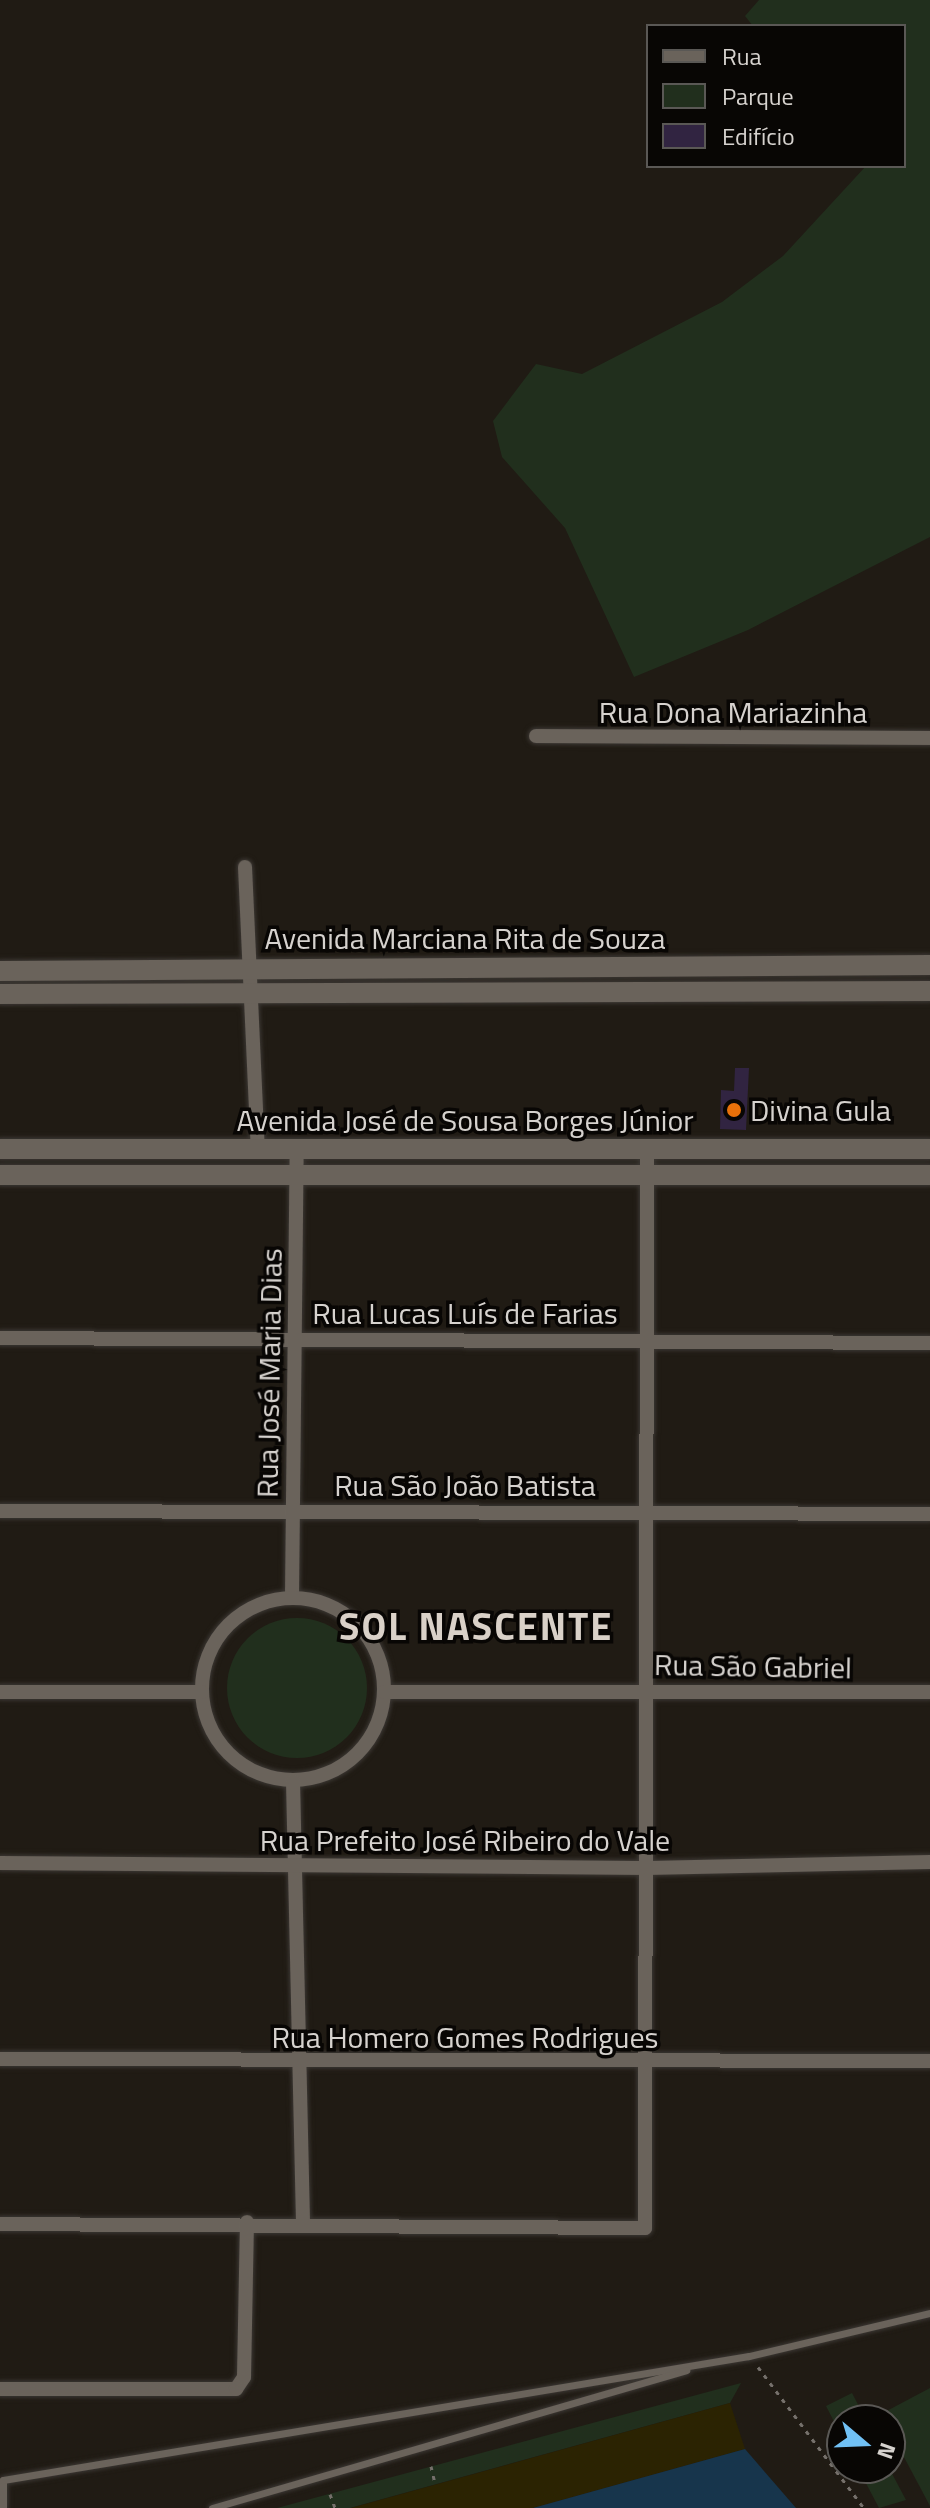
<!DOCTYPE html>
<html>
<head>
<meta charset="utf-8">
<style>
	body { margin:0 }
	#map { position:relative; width:930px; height:2508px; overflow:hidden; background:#201b14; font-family:"Titillium Web",sans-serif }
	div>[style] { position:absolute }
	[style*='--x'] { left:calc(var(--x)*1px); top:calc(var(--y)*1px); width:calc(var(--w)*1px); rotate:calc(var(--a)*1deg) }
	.green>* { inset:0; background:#212f1d }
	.round { border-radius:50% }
	.sand>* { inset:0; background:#2b2302 }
	.water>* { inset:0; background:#17354c }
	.building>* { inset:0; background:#312441 }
	.path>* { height:3px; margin-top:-1.5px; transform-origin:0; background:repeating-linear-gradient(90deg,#75706b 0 4px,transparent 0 10px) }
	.roads { filter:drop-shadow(0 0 2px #3b3733) drop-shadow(0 0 2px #3b3733) }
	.lane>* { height:7px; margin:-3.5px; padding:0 3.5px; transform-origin:3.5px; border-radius:3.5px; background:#6a635b }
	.street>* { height:14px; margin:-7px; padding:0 7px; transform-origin:7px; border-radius:7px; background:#6a635b }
	.street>.ring { margin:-7px; padding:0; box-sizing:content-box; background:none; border:14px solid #6a635b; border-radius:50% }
	.secondary>* { height:20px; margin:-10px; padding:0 10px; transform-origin:10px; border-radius:10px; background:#6a635b }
	.dots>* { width:22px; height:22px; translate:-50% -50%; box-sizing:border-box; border:4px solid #080604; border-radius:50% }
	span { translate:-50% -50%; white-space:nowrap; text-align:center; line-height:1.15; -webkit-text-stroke:7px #080604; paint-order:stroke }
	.street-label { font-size:30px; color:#d6d2ce }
	.poi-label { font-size:30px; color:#d6d2ce }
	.left { translate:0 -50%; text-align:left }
	.district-label { font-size:38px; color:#d9d1c8; font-weight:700; letter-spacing:2px }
	.legend { position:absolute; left:646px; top:24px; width:260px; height:144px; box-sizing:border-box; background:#080604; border:2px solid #5a5855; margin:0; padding:10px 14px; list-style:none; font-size:24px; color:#d6d2ce }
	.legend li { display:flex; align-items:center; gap:16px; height:40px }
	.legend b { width:40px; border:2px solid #5a5855 }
	.north { position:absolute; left:826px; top:2404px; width:80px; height:80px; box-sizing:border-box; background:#080604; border:2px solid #5a5855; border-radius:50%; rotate:109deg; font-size:22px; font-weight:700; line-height:32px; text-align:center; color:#d6d2ce }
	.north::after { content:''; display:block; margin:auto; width:28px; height:36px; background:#71c1f5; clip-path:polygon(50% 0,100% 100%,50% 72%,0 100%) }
</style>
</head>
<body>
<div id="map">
	<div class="green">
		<i style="clip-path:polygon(759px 0,930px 0,930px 537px,748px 630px,634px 677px,565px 528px,502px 457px,493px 421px,536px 364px,582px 374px,722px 302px,783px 256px,866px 166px,904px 166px,904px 26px,753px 26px,745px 16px)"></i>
		<i class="round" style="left:227px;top:1618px;width:140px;height:140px"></i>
		<i style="clip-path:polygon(741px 2383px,730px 2403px,350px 2508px,277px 2508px)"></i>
		<i style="clip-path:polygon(930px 2388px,930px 2506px,881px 2414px)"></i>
		<i style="clip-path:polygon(852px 2393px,866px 2420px,842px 2420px,842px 2437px,826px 2406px)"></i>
		<i style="clip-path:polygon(858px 2468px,889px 2468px,906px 2500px,879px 2508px)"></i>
	</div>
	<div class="sand">
		<i style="clip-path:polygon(730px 2403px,745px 2449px,533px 2508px,351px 2508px)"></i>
	</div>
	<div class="water">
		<i style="clip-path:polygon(745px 2449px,796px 2508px,533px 2508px)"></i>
	</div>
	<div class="building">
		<i style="clip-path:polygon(735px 1068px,749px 1068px,746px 1130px,720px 1129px,721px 1090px,734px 1091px)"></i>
	</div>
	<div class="path">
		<i style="--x:758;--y:2367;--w:176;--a:53.1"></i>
		<i style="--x:431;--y:2466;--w:18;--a:77"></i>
		<i style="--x:330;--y:2494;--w:15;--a:70"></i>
	</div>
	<div class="roads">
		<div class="lane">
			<i style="--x:3;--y:2508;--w:28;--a:-90"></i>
			<i style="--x:3;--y:2480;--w:756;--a:-9.44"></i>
			<i style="--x:749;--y:2356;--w:186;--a:-13.4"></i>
			<i style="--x:212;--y:2508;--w:494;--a:-16.2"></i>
		</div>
		<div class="street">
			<i style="--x:536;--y:736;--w:394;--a:0.3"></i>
			<i style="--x:245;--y:867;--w:283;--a:87.4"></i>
			<i style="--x:0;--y:1338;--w:930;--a:0.31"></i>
			<i style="--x:0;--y:1511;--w:930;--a:0.18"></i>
			<i style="--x:292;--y:1597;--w:448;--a:-89.4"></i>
			<i class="ring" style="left:202px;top:1598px;width:168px;height:168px"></i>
			<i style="--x:0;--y:1692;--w:202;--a:0"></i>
			<i style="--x:384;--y:1692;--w:546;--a:0"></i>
			<i style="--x:293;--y:1781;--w:441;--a:88.7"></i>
			<i style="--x:0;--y:1863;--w:647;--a:0.44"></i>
			<i style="--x:647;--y:1868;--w:283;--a:-1.2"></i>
			<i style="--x:0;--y:2059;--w:930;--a:0.12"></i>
			<i style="--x:0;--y:2224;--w:645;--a:0.36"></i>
			<i style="--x:645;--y:2228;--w:1079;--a:-89.89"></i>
			<i style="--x:0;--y:2389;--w:236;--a:0"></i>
			<i style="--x:236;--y:2389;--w:14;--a:-56"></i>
			<i style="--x:244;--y:2377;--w:155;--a:-88.9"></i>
		</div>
		<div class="secondary">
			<i style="--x:0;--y:971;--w:930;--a:-0.37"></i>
			<i style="--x:0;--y:994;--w:930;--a:-0.18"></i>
			<i style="--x:0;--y:1149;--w:930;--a:0"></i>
			<i style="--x:0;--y:1175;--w:930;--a:0"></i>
		</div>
	</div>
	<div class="dots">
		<i style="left:734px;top:1110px;background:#e8710a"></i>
	</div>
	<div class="street-label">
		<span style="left:733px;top:712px">Rua Dona Mariazinha</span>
		<span style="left:465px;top:938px">Avenida Marciana Rita de Souza</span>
		<span style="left:465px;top:1120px">Avenida José de Sousa Borges Júnior</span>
		<span style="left:465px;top:1313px">Rua Lucas Luís de Farias</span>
		<span style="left:269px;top:1373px;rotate:-89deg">Rua José Maria Dias</span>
		<span style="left:465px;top:1485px">Rua São João Batista</span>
		<span style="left:753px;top:1666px;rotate:1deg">Rua São Gabriel</span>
		<span style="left:465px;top:1840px">Rua Prefeito José Ribeiro do Vale</span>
		<span style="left:465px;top:2037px">Rua Homero Gomes Rodrigues</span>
	</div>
	<div class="poi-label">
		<span class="left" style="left:750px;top:1110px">Divina Gula</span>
	</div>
	<div class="district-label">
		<span style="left:476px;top:1627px">SOL NASCENTE</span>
	</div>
	<ul class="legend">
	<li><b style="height:10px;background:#6a635b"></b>Rua</li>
	<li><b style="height:22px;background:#212f1d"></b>Parque</li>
	<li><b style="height:22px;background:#312441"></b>Edifício</li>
	</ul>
	<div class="north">N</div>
</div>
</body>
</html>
